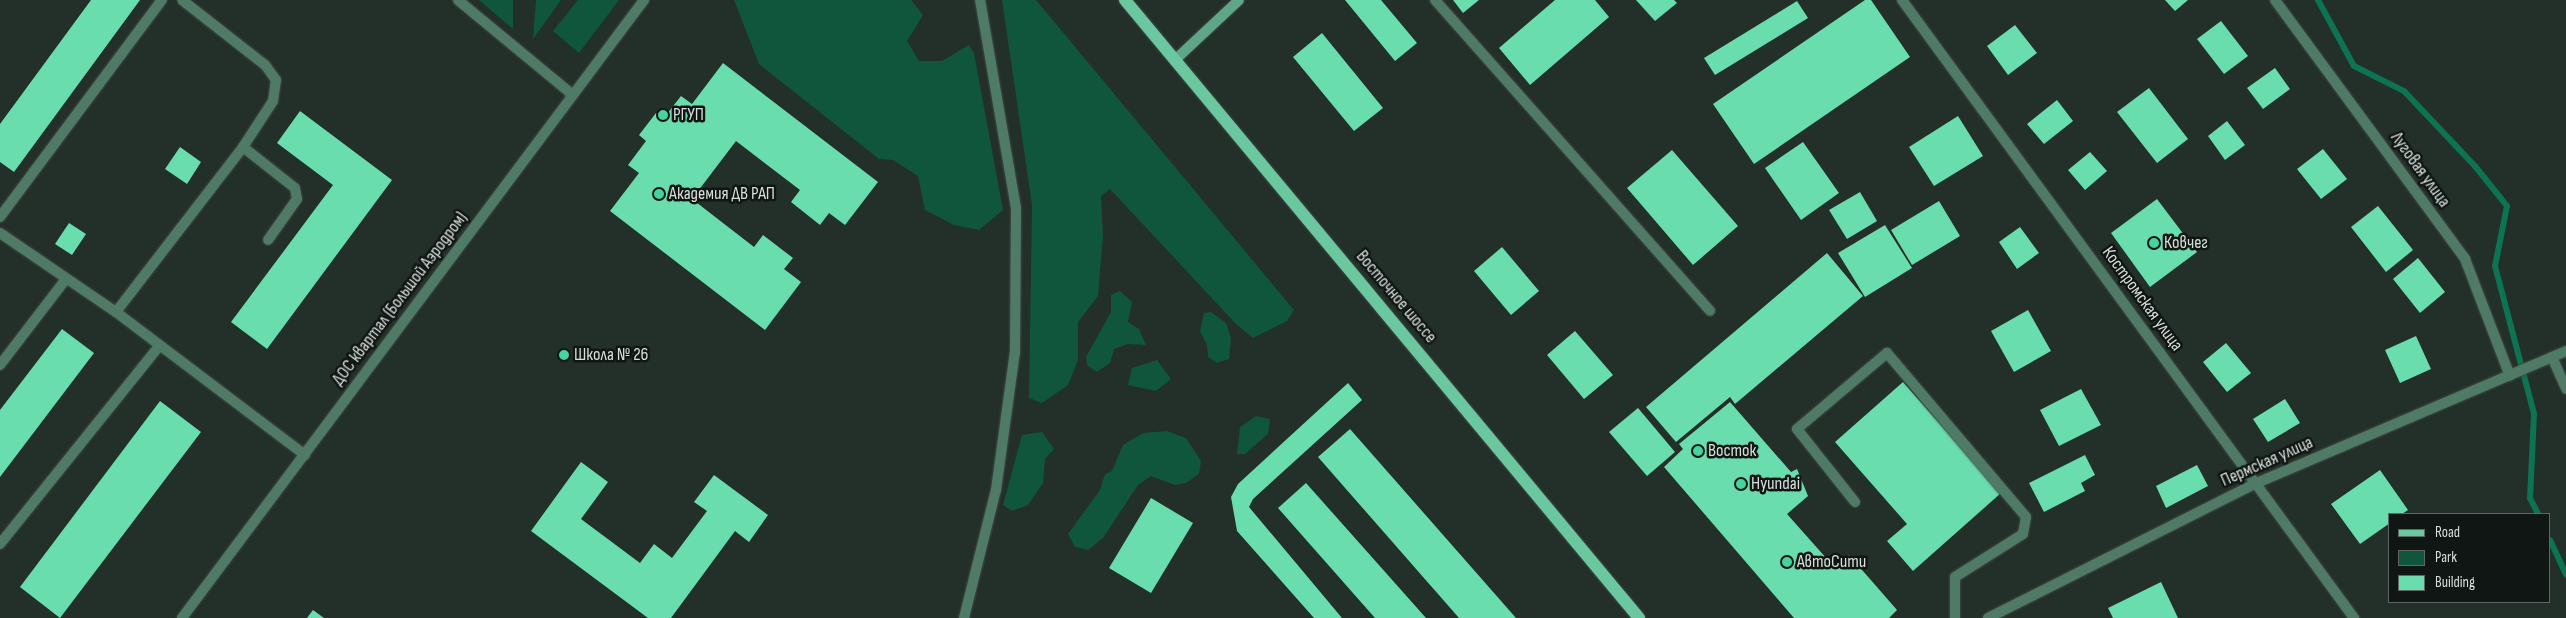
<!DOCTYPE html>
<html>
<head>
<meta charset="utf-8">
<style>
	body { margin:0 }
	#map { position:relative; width:2566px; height:618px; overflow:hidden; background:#232f29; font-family:"Sofia Sans Condensed",sans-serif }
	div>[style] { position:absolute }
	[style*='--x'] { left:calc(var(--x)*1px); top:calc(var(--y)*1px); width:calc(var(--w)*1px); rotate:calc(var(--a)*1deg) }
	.green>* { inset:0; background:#0f563d }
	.stream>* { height:6px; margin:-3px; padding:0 3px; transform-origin:3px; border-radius:3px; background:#0e7352 }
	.building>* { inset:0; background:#6addae }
	.roads { filter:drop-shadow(0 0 1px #404b45) drop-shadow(0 0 1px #404b45) }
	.lane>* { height:10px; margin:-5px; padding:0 5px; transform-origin:5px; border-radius:5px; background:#4f7a66 }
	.street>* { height:10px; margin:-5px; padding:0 5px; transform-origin:5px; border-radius:5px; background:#4f7a66 }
	.secondary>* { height:10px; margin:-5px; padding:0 5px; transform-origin:5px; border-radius:5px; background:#5fa587 }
	.primary>* { height:12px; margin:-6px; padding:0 6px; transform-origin:6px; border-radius:6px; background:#6ac79f }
	.dots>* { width:14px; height:14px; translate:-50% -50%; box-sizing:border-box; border:2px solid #101613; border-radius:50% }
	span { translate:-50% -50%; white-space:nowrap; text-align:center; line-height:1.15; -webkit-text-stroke:5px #101613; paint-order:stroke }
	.poi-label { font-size:18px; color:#d7dfdb }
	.left { translate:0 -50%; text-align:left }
	.street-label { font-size:18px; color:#d7dfdb }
	.legend { position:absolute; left:2388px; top:513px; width:162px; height:90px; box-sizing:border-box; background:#101613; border:1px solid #606663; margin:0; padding:6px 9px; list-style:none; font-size:15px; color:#d7dfdb }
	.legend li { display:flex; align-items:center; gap:10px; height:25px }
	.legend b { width:25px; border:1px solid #606663 }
</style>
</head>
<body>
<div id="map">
	<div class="green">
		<i style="clip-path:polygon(479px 0,513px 0,513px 29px)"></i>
		<i style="clip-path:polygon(536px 0,561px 0,533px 39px)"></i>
		<i style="clip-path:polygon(578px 0,619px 0,579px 53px,553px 31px)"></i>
		<i style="clip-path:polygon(734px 0,911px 0,923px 15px,907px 41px,919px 61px,942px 61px,969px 45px,974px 53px,1003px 210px,979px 230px,954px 225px,925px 210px,918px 176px,893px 160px,879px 159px,759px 64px)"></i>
		<i style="clip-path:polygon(1002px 0,1036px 0,1294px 310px,1287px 321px,1253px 338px,1236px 324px,1110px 189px,1101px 196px,1103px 236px,1098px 296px,1078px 322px,1078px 360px,1068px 385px,1042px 403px,1029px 398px,1032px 205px)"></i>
		<i style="clip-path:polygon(1120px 291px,1132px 302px,1128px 322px,1139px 329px,1146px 345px,1128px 344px,1114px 349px,1110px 363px,1097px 372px,1087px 365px,1086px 357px,1111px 312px,1111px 295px)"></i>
		<i style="clip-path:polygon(1211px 312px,1226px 323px,1231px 338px,1229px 359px,1217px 363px,1208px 357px,1207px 345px,1200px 331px,1204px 313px)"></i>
		<i style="clip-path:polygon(1157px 360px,1171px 379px,1156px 391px,1128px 385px,1132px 368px)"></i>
		<i style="clip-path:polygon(1256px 416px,1270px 419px,1268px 434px,1245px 454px,1237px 454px,1240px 427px)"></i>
		<i style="clip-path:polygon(1167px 431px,1186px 438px,1201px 461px,1199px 474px,1186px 483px,1175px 485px,1151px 476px,1138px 485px,1103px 538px,1088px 550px,1075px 547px,1068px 534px,1100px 490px,1105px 474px,1112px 471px,1123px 445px,1143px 433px)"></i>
		<i style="clip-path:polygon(1042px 432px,1054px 449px,1045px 459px,1043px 483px,1028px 505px,1012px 511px,1003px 505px,1022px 435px)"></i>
	</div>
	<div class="stream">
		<i style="--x:2318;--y:0;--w:75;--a:61.4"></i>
		<i style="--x:2354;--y:66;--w:56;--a:26.6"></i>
		<i style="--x:2404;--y:91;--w:103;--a:46.6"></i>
		<i style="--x:2475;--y:166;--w:51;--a:51.3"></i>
		<i style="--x:2507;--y:206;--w:61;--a:101.3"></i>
		<i style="--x:2495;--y:266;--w:153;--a:75.2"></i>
		<i style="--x:2534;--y:414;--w:84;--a:92.7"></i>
		<i style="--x:2530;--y:498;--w:18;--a:63"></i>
		<i style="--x:2550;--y:540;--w:38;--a:65"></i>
	</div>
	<div class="building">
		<i style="clip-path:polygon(91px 0,140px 0,14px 172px,0 162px,0 124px)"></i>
		<i style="clip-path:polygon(1345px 0,1381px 0,1417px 43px,1395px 61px)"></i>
		<i style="clip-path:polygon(1453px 0,1479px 0,1463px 13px)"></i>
		<i style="clip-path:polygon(1555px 0,1595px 0,1609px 17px,1530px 85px,1499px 48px)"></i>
		<i style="clip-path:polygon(1636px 0,1674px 0,1677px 3px,1655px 21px)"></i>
		<i style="clip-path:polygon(1865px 0,1871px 0,1910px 57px,1754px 164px,1713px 104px)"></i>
		<i style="clip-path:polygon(2165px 0,2188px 0,2175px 11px)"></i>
		<i style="clip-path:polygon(1797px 1px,1808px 18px,1715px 75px,1704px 58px)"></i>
		<i style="clip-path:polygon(2221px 21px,2248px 56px,2224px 74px,2197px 39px)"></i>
		<i style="clip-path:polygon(2015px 25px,2037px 53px,2008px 75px,1987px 46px)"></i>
		<i style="clip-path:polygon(1322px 33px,1383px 108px,1354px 131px,1293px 57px)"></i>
		<i style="clip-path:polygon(723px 63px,878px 182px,845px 225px,829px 213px,820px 225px,791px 202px,800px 190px,736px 141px,692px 199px,754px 247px,763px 235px,793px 258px,784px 269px,801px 282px,765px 330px,610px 211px,639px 173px,628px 165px,646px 141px,639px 135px,656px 113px,663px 119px,681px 96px,692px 104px)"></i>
		<i style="clip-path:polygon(2275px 68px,2290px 89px,2263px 109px,2247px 88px)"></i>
		<i style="clip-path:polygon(2149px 88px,2188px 139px,2157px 163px,2117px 112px)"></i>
		<i style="clip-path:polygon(2057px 100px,2073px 121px,2044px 144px,2027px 124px)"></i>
		<i style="clip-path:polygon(300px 111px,392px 180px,267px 349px,231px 322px,333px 185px,277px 143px)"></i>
		<i style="clip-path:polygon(1958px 116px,1983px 156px,1934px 186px,1909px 147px)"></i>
		<i style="clip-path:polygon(2227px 121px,2245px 145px,2225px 160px,2208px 136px)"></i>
		<i style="clip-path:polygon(1803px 142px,1839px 193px,1801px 220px,1765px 168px)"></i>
		<i style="clip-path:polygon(180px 147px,201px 162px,187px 184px,165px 169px)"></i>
		<i style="clip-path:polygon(2323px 149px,2347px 179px,2321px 199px,2297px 169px)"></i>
		<i style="clip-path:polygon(1672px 150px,1738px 226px,1693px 265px,1627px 188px)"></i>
		<i style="clip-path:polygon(2090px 152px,2107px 171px,2085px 190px,2068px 170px)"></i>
		<i style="clip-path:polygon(1860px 192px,1877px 221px,1847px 239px,1829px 210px)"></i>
		<i style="clip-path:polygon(2157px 199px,2197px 252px,2150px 287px,2111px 233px)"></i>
		<i style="clip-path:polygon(1939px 201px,1960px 236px,1912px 265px,1891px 230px)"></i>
		<i style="clip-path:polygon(2378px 206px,2413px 250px,2386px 272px,2351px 227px)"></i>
		<i style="clip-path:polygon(69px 223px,86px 234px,72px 255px,55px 244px)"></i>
		<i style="clip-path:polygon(1885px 225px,1912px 268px,1865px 297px,1838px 253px)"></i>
		<i style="clip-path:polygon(2020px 227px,2039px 253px,2017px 269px,1999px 242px)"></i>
		<i style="clip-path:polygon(1502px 247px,1539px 291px,1511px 315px,1474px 271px)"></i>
		<i style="clip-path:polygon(1827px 253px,1863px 296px,1735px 404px,1730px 397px,1676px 442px,1646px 407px)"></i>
		<i style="clip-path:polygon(2418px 258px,2445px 292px,2420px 313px,2393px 279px)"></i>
		<i style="clip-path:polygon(2028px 310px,2051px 351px,2014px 372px,1991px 331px)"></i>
		<i style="clip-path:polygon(62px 329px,94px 353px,0 477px,0 410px)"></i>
		<i style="clip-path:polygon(1575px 331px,1613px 375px,1584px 399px,1547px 355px)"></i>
		<i style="clip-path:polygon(2416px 336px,2431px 369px,2400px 383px,2385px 350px)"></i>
		<i style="clip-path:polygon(2226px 343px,2251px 373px,2227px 392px,2203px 362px)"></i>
		<i style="clip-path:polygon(1903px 382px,2001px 493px,1913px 571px,1887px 541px,1907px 524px,1835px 442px)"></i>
		<i style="clip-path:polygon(1348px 383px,1362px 400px,1253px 499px,1249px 507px,1342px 618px,1314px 618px,1237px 531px,1231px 497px,1238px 484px)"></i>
		<i style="clip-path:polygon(2081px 389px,2101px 425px,2059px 446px,2040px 410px)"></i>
		<i style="clip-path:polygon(2285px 399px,2300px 423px,2268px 442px,2253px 419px)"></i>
		<i style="clip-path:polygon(160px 401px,201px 432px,60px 618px,20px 587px)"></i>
		<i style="clip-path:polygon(1730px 402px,1791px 472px,1797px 469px,1808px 496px,1787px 514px,1835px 568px,1849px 555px,1897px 610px,1889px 618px,1794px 618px,1664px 467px,1683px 449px,1679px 444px)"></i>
		<i style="clip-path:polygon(1638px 408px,1675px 452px,1647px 476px,1609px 432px)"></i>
		<i style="clip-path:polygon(1350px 429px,1516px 618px,1459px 618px,1318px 457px)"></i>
		<i style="clip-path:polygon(2085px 455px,2095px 475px,2081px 483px,2085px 491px,2044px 512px,2029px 483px)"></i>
		<i style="clip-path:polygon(581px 462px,608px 482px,581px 519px,640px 563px,654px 544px,672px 558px,707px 511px,694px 502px,714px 475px,768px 515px,749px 542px,735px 531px,671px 618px,648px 618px,531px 531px)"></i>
		<i style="clip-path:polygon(2197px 465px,2208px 486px,2166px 508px,2156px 486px)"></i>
		<i style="clip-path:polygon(2380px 470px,2408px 510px,2402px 514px,2390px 514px,2390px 523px,2360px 544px,2331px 504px)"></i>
		<i style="clip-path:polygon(1306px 483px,1426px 618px,1375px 618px,1278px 508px)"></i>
		<i style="clip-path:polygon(1151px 498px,1193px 523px,1151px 593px,1109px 568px)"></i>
		<i style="clip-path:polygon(2161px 582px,2178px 618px,2113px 618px,2108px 608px)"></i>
		<i style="clip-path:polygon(313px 610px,324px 618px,307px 618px)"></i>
	</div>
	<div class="roads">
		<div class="lane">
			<i style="--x:458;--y:0;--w:149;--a:39.6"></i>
			<i style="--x:1435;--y:0;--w:415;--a:48.5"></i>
			<i style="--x:243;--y:147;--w:66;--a:38.3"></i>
			<i style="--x:295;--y:188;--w:11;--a:80"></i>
			<i style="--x:297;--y:199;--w:50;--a:125.3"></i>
			<i style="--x:0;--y:217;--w:271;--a:-53.3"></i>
			<i style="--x:0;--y:233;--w:140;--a:34.3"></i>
			<i style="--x:116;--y:312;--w:237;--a:37.1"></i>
			<i style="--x:116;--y:312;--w:208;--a:-52.4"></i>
			<i style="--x:243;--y:147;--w:55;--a:-56.9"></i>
			<i style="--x:273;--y:101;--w:21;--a:-82"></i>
			<i style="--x:276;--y:80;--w:19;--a:-126"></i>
			<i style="--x:265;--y:65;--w:105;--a:-141.9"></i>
			<i style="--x:2552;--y:357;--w:35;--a:66"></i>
			<i style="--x:0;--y:365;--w:108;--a:-52.5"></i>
			<i style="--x:1855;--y:502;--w:93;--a:-128.5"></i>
			<i style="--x:1797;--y:429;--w:118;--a:-40.2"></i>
			<i style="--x:1887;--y:353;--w:215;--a:49.7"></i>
			<i style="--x:2026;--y:517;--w:17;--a:100"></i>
			<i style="--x:2023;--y:534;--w:80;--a:147.7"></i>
			<i style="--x:1955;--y:577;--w:41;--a:90"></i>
			<i style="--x:0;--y:544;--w:255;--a:-51.2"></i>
			<i style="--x:964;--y:618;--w:132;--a:-76"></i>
			<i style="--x:996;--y:490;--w:139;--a:-82.2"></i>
			<i style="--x:1015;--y:352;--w:144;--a:-89.6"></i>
			<i style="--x:1016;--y:208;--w:211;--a:-99.8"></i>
		</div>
		<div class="street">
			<i style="--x:1902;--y:0;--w:766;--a:53.82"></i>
			<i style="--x:2275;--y:0;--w:321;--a:53.7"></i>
			<i style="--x:2465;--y:259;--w:125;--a:69"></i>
			<i style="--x:182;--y:618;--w:772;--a:-53.22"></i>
			<i style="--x:1988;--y:618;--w:301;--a:-26.7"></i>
			<i style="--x:2257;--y:483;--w:336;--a:-23.1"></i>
		</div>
		<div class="secondary">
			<i style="--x:1176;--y:59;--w:86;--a:-43.1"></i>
		</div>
		<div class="primary">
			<i style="--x:1125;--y:0;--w:804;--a:50.25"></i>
		</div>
	</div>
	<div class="dots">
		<i style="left:663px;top:115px;background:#45d49e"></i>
		<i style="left:659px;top:194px;background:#45d49e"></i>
		<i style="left:2154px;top:243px;background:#45d49e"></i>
		<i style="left:564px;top:355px;background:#45d49e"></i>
		<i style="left:1698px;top:451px;background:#45d49e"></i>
		<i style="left:1741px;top:484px;background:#45d49e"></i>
		<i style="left:1787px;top:562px;background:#45d49e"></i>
	</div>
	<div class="poi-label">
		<span class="left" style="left:673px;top:115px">РГУП</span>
		<span class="left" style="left:669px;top:194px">Академия ДВ РАП</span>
		<span class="left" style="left:2164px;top:243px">Ковчег</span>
		<span class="left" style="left:574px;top:355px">Школа № 26</span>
		<span class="left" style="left:1708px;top:451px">Восток</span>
		<span class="left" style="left:1751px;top:484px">Hyundai</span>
		<span class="left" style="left:1797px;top:562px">АвтоСити</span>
	</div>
	<div class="street-label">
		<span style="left:2420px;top:170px;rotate:54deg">Луговая улица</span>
		<span style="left:1396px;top:297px;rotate:50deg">Восточное шоссе</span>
		<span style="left:400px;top:299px;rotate:-53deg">ДОС квартал (Большой Аэродром)</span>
		<span style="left:2142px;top:299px;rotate:54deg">Костромская улица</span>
		<span style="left:2267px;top:462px;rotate:-24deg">Пермская улица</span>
	</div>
	<ul class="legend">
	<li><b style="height:6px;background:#6ac79f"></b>Road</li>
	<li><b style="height:14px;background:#0f563d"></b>Park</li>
	<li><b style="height:14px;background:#6addae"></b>Building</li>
	</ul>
</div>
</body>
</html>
